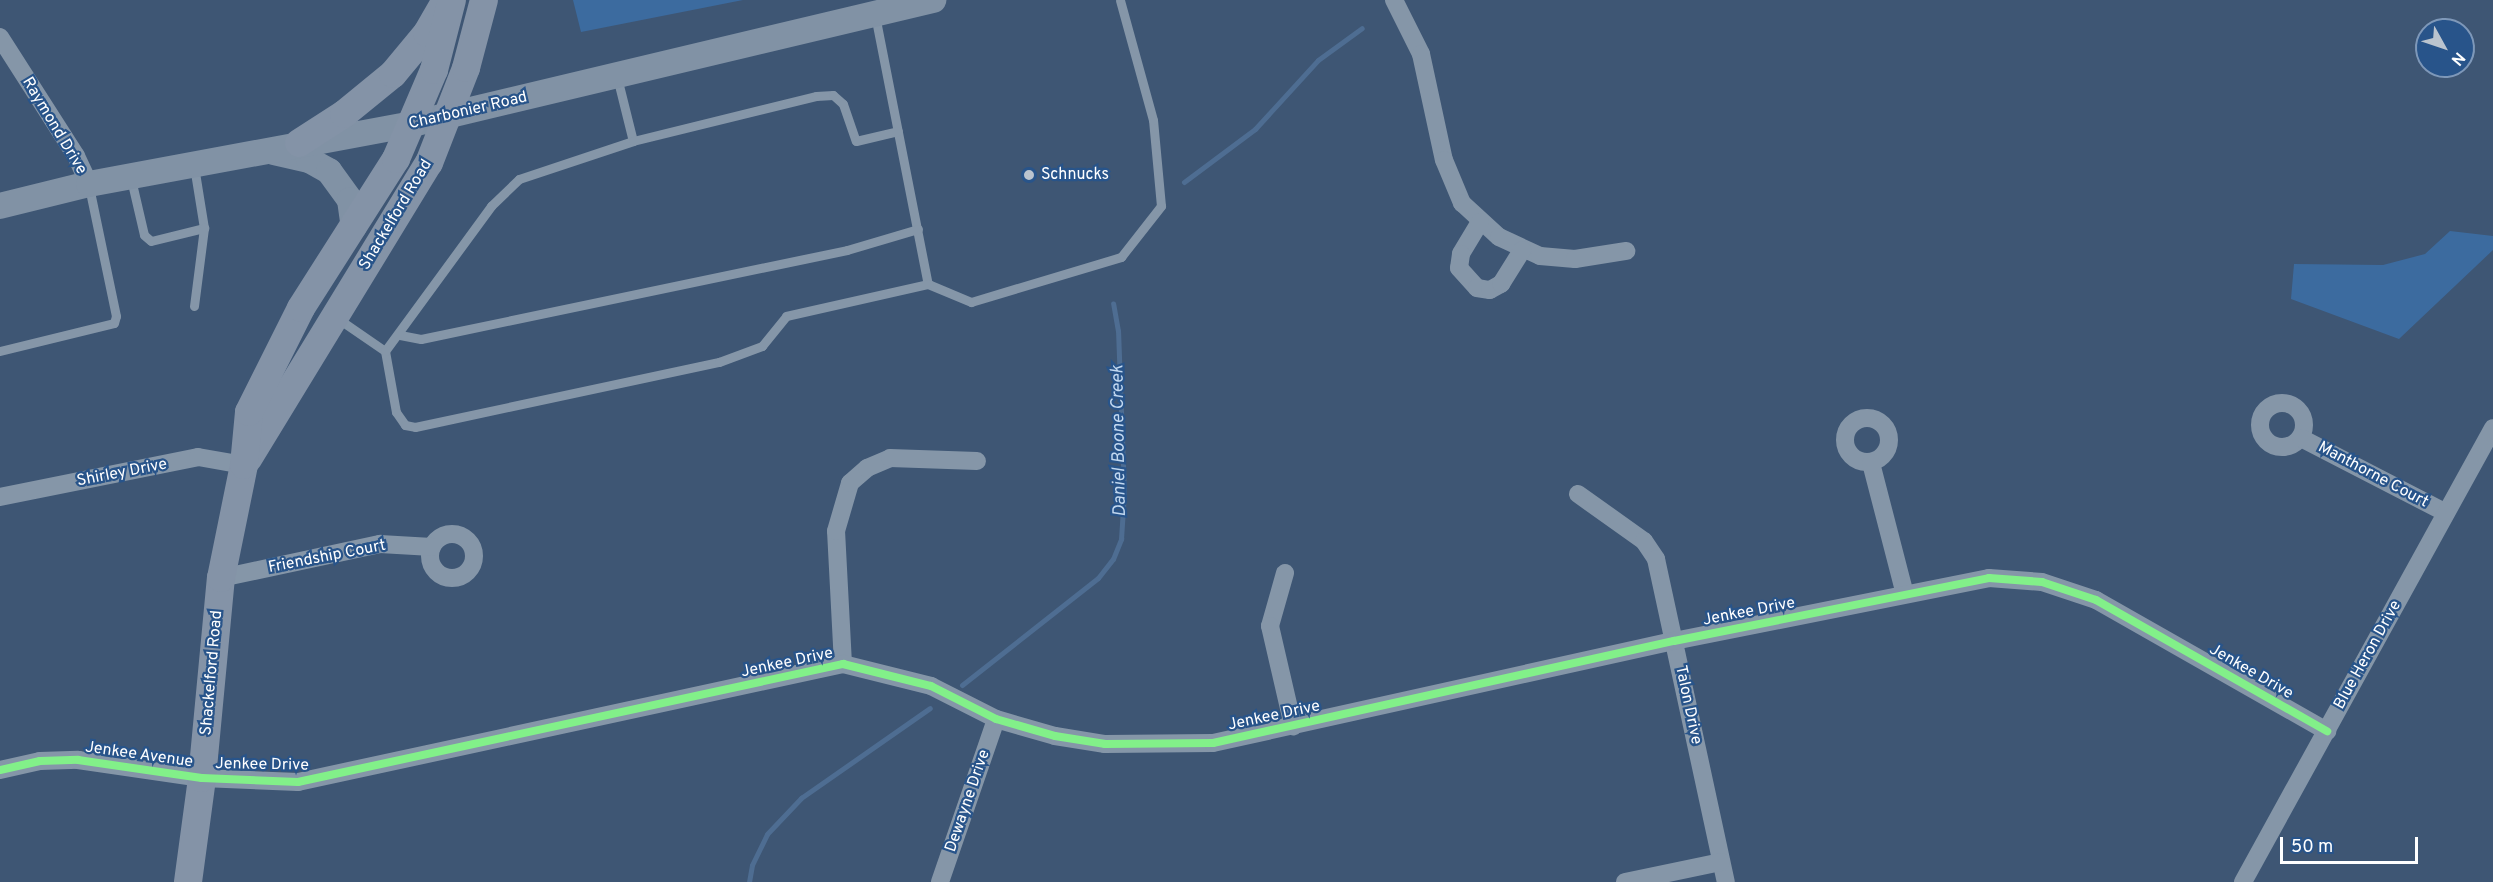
<!DOCTYPE html>
<html>
<head>
<meta charset="utf-8">
<style>
	body { margin:0 }
	#map { position:relative; width:2493px; height:882px; overflow:hidden; background:#3e5674; font-family:Overpass,sans-serif }
	div>[style] { position:absolute }
	[style*='--x'] { left:calc(var(--x)*1px); top:calc(var(--y)*1px); width:calc(var(--w)*1px); rotate:calc(var(--a)*1deg) }
	.green>* { inset:0; background:#3c6b9f }
	.stream>* { height:5px; margin:-2.5px; padding:0 2.5px; transform-origin:2.5px; border-radius:2.5px; background:#4e6d92 }
	.lane>* { height:9px; margin:-4.5px; padding:0 4.5px; transform-origin:4.5px; border-radius:4.5px; background:#8596a8 }
	.street>* { height:18px; margin:-9px; padding:0 9px; transform-origin:9px; border-radius:9px; background:#8596a8 }
	.street>.ring { margin:-9px; padding:0; box-sizing:content-box; background:none; border:18px solid #8596a8; border-radius:50% }
	.secondary>* { height:26px; margin:-13px; padding:0 13px; transform-origin:13px; border-radius:13px; background:#8192a5 }
	.primary>* { height:28px; margin:-14px; padding:0 14px; transform-origin:14px; border-radius:14px; background:#8493a7 }
	.cycleway>* { height:8px; margin:-4px; padding:0 4px; transform-origin:4px; border-radius:4px; background:#82f089 }
	.dots>* { width:16px; height:16px; translate:-50% -50%; box-sizing:border-box; border:3px solid #28548a; border-radius:50% }
	span { translate:-50% -50%; white-space:nowrap; text-align:center; line-height:1.15; -webkit-text-stroke:4.5px #28548a; paint-order:stroke }
	.street-label { font-size:16px; color:#fff }
	.poi-label { font-size:16px; color:#fff }
	.left { translate:0 -50%; text-align:left }
	.water-label { font-size:18px; color:#c2d8f0; font-style:italic }
	.north { position:absolute; left:2415px; top:18px; width:60px; height:60px; box-sizing:border-box; background:#28548a; border:2px solid #7e98b9; border-radius:50%; rotate:130deg; font-size:16px; font-weight:700; line-height:24px; text-align:center; color:#fff }
	.north::after { content:''; display:block; margin:auto; width:21px; height:27px; background:#bbc4ce; clip-path:polygon(50% 0,100% 100%,50% 72%,0 100%) }
	.scale { position:absolute; left:2280px; top:837px; width:138px; height:27px; box-sizing:border-box; border:3px solid #fff; border-top:0; padding-left:8px; font-size:18px; line-height:21px; white-space:nowrap; color:#fff; -webkit-text-stroke:4px #28548a; paint-order:stroke }
</style>
</head>
<body>
<div id="map">
	<div class="green">
		<i style="clip-path:polygon(573px 0,743px 0,581px 32px)"></i>
		<i style="clip-path:polygon(2450px 231px,2493px 236px,2493px 250px,2399px 339px,2291px 299px,2294px 264px,2383px 265px,2425px 254px)"></i>
	</div>
	<div class="stream">
		<i style="--x:1184;--y:182;--w:89;--a:-36.7"></i>
		<i style="--x:1255;--y:129;--w:93;--a:-47.6"></i>
		<i style="--x:1318;--y:60;--w:54;--a:-36"></i>
		<i style="--x:962;--y:685;--w:173;--a:-38.2"></i>
		<i style="--x:1098;--y:578;--w:24;--a:-52"></i>
		<i style="--x:1113;--y:559;--w:22;--a:-68"></i>
		<i style="--x:1121;--y:539;--w:46;--a:-86.3"></i>
		<i style="--x:1124;--y:493;--w:162;--a:-92.1"></i>
		<i style="--x:1118;--y:331;--w:28;--a:-100"></i>
		<i style="--x:749;--y:882;--w:17;--a:-80"></i>
		<i style="--x:752;--y:865;--w:34;--a:-64"></i>
		<i style="--x:767;--y:834;--w:50;--a:-46.6"></i>
		<i style="--x:801;--y:798;--w:157;--a:-34.9"></i>
	</div>
	<div class="lane">
		<i style="--x:875;--y:15;--w:274;--a:78.9"></i>
		<i style="--x:928;--y:284;--w:47;--a:22.7"></i>
		<i style="--x:971;--y:302;--w:157;--a:-16.7"></i>
		<i style="--x:1121;--y:257;--w:65;--a:-51.9"></i>
		<i style="--x:1161;--y:206;--w:86;--a:-95.3"></i>
		<i style="--x:1153;--y:120;--w:124;--a:-105.4"></i>
		<i style="--x:617;--y:77;--w:66;--a:76"></i>
		<i style="--x:131;--y:179;--w:57;--a:76.9"></i>
		<i style="--x:144;--y:235;--w:9;--a:41"></i>
		<i style="--x:151;--y:241;--w:55;--a:-13.8"></i>
		<i style="--x:204;--y:228;--w:63;--a:-99.2"></i>
		<i style="--x:194;--y:306;--w:79;--a:-82.7"></i>
		<i style="--x:337;--y:318;--w:58;--a:34.5"></i>
		<i style="--x:385;--y:351;--w:62;--a:79.8"></i>
		<i style="--x:396;--y:412;--w:16;--a:55"></i>
		<i style="--x:405;--y:425;--w:10;--a:11"></i>
		<i style="--x:415;--y:427;--w:311;--a:-12.1"></i>
		<i style="--x:719;--y:362;--w:46;--a:-20.4"></i>
		<i style="--x:762;--y:346;--w:38;--a:-51"></i>
		<i style="--x:786;--y:316;--w:146;--a:-12.7"></i>
		<i style="--x:400;--y:335;--w:21;--a:11"></i>
		<i style="--x:421;--y:339;--w:435;--a:-11.8"></i>
		<i style="--x:847;--y:250;--w:74;--a:-16.5"></i>
		<i style="--x:0;--y:351;--w:117;--a:-13.8"></i>
		<i style="--x:114;--y:323;--w:7;--a:-74"></i>
		<i style="--x:116;--y:316;--w:132;--a:-101.8"></i>
		<i style="--x:385;--y:351;--w:180;--a:-53.8"></i>
		<i style="--x:491;--y:206;--w:39;--a:-44"></i>
		<i style="--x:519;--y:179;--w:120;--a:-18.4"></i>
		<i style="--x:633;--y:141;--w:188;--a:-13.8"></i>
		<i style="--x:816;--y:96;--w:17;--a:-3"></i>
		<i style="--x:833;--y:95;--w:13;--a:42"></i>
		<i style="--x:843;--y:104;--w:39;--a:71"></i>
		<i style="--x:856;--y:141;--w:43;--a:-13.4"></i>
	</div>
	<div class="street">
		<i style="--x:1394;--y:0;--w:60;--a:63.4"></i>
		<i style="--x:1421;--y:54;--w:108;--a:77.8"></i>
		<i style="--x:1444;--y:160;--w:47;--a:67.3"></i>
		<i style="--x:1462;--y:203;--w:50;--a:42.6"></i>
		<i style="--x:1499;--y:237;--w:45;--a:24.9"></i>
		<i style="--x:1540;--y:256;--w:35;--a:5"></i>
		<i style="--x:1575;--y:259;--w:52;--a:-8.9"></i>
		<i style="--x:0;--y:37;--w:141;--a:57.4"></i>
		<i style="--x:76;--y:156;--w:31;--a:65"></i>
		<i style="--x:1480;--y:222;--w:37;--a:121"></i>
		<i style="--x:1461;--y:254;--w:14;--a:98"></i>
		<i style="--x:1459;--y:268;--w:27;--a:48"></i>
		<i style="--x:1477;--y:288;--w:13;--a:9"></i>
		<i style="--x:1490;--y:290;--w:13;--a:-29"></i>
		<i style="--x:1501;--y:284;--w:40;--a:-58"></i>
		<i class="ring" style="left:2260px;top:403px;width:26px;height:26px"></i>
		<i class="ring" style="left:1845px;top:418px;width:26px;height:26px"></i>
		<i style="--x:2301;--y:438;--w:163;--a:27.3"></i>
		<i style="--x:1871;--y:463;--w:135;--a:75.5"></i>
		<i style="--x:1578;--y:494;--w:81;--a:35.5"></i>
		<i style="--x:1644;--y:541;--w:22;--a:56"></i>
		<i style="--x:1656;--y:559;--w:330;--a:77.8"></i>
		<i style="--x:0;--y:497;--w:202;--a:-11.4"></i>
		<i style="--x:198;--y:457;--w:47;--a:9.9"></i>
		<i class="ring" style="left:430px;top:534px;width:26px;height:26px"></i>
		<i style="--x:1285;--y:573;--w:55;--a:105.8"></i>
		<i style="--x:1270;--y:626;--w:103;--a:77"></i>
		<i style="--x:221;--y:578;--w:163;--a:-12.1"></i>
		<i style="--x:380;--y:544;--w:52;--a:3.3"></i>
		<i style="--x:843;--y:664;--w:133;--a:-93"></i>
		<i style="--x:836;--y:531;--w:50;--a:-73.7"></i>
		<i style="--x:850;--y:483;--w:23;--a:-41"></i>
		<i style="--x:867;--y:468;--w:25;--a:-23"></i>
		<i style="--x:890;--y:458;--w:87;--a:2"></i>
		<i style="--x:0;--y:770;--w:41;--a:-12.7"></i>
		<i style="--x:40;--y:761;--w:38;--a:-2"></i>
		<i style="--x:78;--y:760;--w:125;--a:8.3"></i>
		<i style="--x:202;--y:778;--w:96;--a:2.4"></i>
		<i style="--x:298;--y:782;--w:558;--a:-12.22"></i>
		<i style="--x:843;--y:664;--w:91;--a:14"></i>
		<i style="--x:931;--y:686;--w:73;--a:26.9"></i>
		<i style="--x:996;--y:719;--w:61;--a:16.1"></i>
		<i style="--x:1055;--y:736;--w:51;--a:9.1"></i>
		<i style="--x:1105;--y:744;--w:108;--a:-0.5"></i>
		<i style="--x:1213;--y:743;--w:472;--a:-12.5"></i>
		<i style="--x:1674;--y:641;--w:321;--a:-11.3"></i>
		<i style="--x:1989;--y:578;--w:53;--a:4.3"></i>
		<i style="--x:2042;--y:582;--w:57;--a:18.4"></i>
		<i style="--x:2096;--y:600;--w:266;--a:29.6"></i>
		<i style="--x:940;--y:882;--w:172;--a:-71"></i>
		<i style="--x:1625;--y:882;--w:98;--a:-11.8"></i>
		<i style="--x:2243;--y:882;--w:518;--a:-61.16"></i>
	</div>
	<div class="secondary">
		<i style="--x:274;--y:152;--w:36;--a:13"></i>
		<i style="--x:309;--y:160;--w:23;--a:29"></i>
		<i style="--x:329;--y:171;--w:36;--a:54"></i>
		<i style="--x:350;--y:200;--w:27;--a:82"></i>
		<i style="--x:0;--y:206;--w:92;--a:-13.9"></i>
		<i style="--x:89;--y:184;--w:329;--a:-10.5"></i>
		<i style="--x:412;--y:124;--w:536;--a:-13.39"></i>
	</div>
	<div class="primary">
		<i style="--x:299;--y:143;--w:54;--a:-32.8"></i>
		<i style="--x:344;--y:114;--w:63;--a:-39.2"></i>
		<i style="--x:393;--y:74;--w:53;--a:-50.3"></i>
		<i style="--x:427;--y:33;--w:30;--a:-60"></i>
		<i style="--x:248;--y:459;--w:347;--a:-58.6"></i>
		<i style="--x:429;--y:163;--w:102;--a:-68.7"></i>
		<i style="--x:466;--y:68;--w:70;--a:-75.2"></i>
		<i style="--x:188;--y:882;--w:105;--a:-82.3"></i>
		<i style="--x:202;--y:778;--w:201;--a:-84.6"></i>
		<i style="--x:221;--y:578;--w:115;--a:-78.5"></i>
		<i style="--x:244;--y:465;--w:53;--a:-84.6"></i>
		<i style="--x:249;--y:412;--w:116;--a:-63.4"></i>
		<i style="--x:301;--y:308;--w:177;--a:-57.5"></i>
		<i style="--x:396;--y:159;--w:97;--a:-66.9"></i>
		<i style="--x:434;--y:70;--w:72;--a:-75.6"></i>
	</div>
	<div class="cycleway">
		<i style="--x:0;--y:770;--w:41;--a:-12.7"></i>
		<i style="--x:40;--y:761;--w:38;--a:-2"></i>
		<i style="--x:78;--y:760;--w:125;--a:8.3"></i>
		<i style="--x:202;--y:778;--w:96;--a:2.4"></i>
		<i style="--x:298;--y:782;--w:558;--a:-12.22"></i>
		<i style="--x:843;--y:664;--w:91;--a:14"></i>
		<i style="--x:931;--y:686;--w:73;--a:26.9"></i>
		<i style="--x:996;--y:719;--w:61;--a:16.1"></i>
		<i style="--x:1055;--y:736;--w:51;--a:9.1"></i>
		<i style="--x:1105;--y:744;--w:108;--a:-0.5"></i>
		<i style="--x:1213;--y:743;--w:472;--a:-12.5"></i>
		<i style="--x:1674;--y:641;--w:321;--a:-11.3"></i>
		<i style="--x:1989;--y:578;--w:53;--a:4.3"></i>
		<i style="--x:2042;--y:582;--w:57;--a:18.4"></i>
		<i style="--x:2096;--y:600;--w:266;--a:29.6"></i>
	</div>
	<div class="dots">
		<i style="left:1029px;top:175px;background:#bbc4ce"></i>
	</div>
	<div class="street-label">
		<span style="left:468px;top:111px;rotate:-13deg">Charbonier Road</span>
		<span style="left:54px;top:126px;rotate:59deg">Raymond Drive</span>
		<span style="left:396px;top:215px;rotate:-59deg">Shackelford Road</span>
		<span style="left:122px;top:473px;rotate:-11deg">Shirley Drive</span>
		<span style="left:2373px;top:475px;rotate:28deg">Manthorne Court</span>
		<span style="left:327px;top:557px;rotate:-11deg">Friendship Court</span>
		<span style="left:1749px;top:612px;rotate:-11deg">Jenkee Drive</span>
		<span style="left:2368px;top:655px;rotate:-61deg">Blue Heron Drive</span>
		<span style="left:787px;top:663px;rotate:-12deg">Jenkee Drive</span>
		<span style="left:2251px;top:672px;rotate:30deg">Jenkee Drive</span>
		<span style="left:212px;top:673px;rotate:-85deg">Shackelford Road</span>
		<span style="left:1688px;top:705px;rotate:78deg">Talon Drive</span>
		<span style="left:1274px;top:716px;rotate:-12deg">Jenkee Drive</span>
		<span style="left:139px;top:755px;rotate:8deg">Jenkee Avenue</span>
		<span style="left:262px;top:765px;rotate:1deg">Jenkee Drive</span>
		<span style="left:968px;top:801px;rotate:-71deg">Dewayne Drive</span>
	</div>
	<div class="poi-label">
		<span class="left" style="left:1041px;top:175px">Schnucks</span>
	</div>
	<div class="water-label">
		<span style="left:1120px;top:441px;rotate:-91deg">Daniel Boone Creek</span>
	</div>
	<div class="north">N</div>
	<div class="scale">50 m</div>
</div>
</body>
</html>
